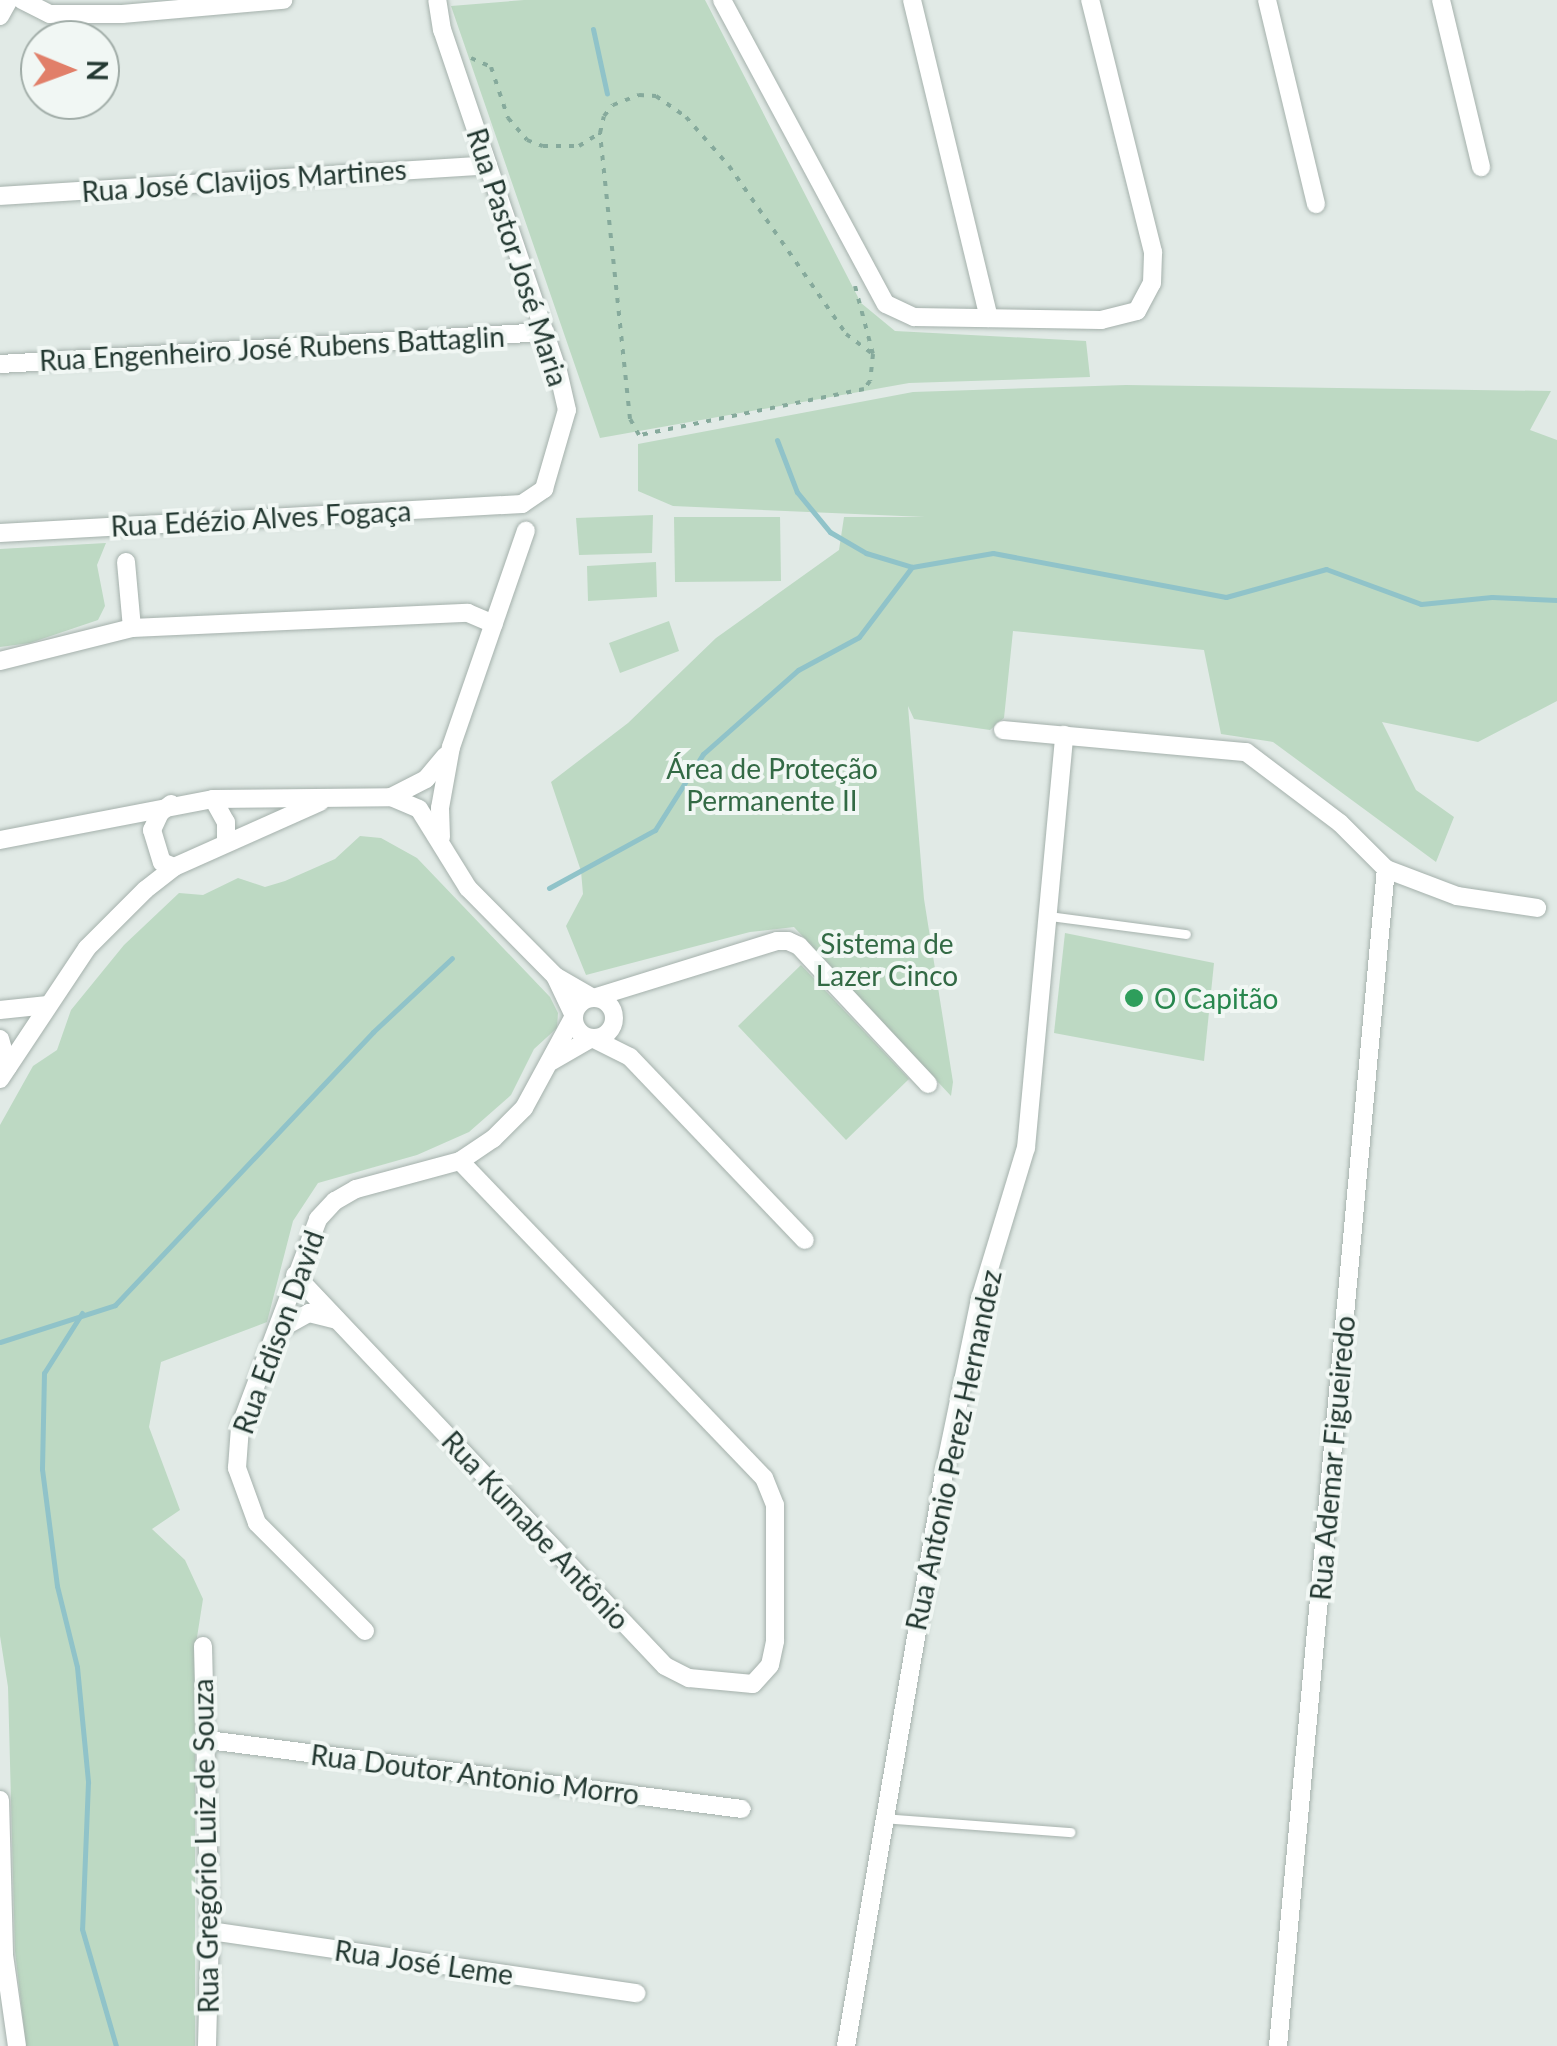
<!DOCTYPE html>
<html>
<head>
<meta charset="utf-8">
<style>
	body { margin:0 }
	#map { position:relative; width:1557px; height:2046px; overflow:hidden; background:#e1eae6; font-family:Lato,sans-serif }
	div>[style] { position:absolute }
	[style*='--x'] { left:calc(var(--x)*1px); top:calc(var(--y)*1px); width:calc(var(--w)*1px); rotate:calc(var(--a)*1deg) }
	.green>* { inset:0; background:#bdd9c3 }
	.stream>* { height:5px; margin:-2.5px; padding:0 2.5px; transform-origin:2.5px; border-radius:2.5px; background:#90c3c9 }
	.path>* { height:4px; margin-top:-2px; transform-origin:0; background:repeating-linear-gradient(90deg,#86aa9c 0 5px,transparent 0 13px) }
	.roads { filter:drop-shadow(0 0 2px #a5b1ac) drop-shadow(0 0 2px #a5b1ac) }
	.lane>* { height:9px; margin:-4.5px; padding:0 4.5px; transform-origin:4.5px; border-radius:4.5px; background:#fff }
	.street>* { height:18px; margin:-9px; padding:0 9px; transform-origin:9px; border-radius:9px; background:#fff }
	.street>.ring { margin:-9px; padding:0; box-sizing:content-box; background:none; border:18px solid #fff; border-radius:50% }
	.dots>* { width:28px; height:28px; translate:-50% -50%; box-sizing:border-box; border:5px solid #f1f7f4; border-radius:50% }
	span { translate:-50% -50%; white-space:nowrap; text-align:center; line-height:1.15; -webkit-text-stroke:8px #f1f7f4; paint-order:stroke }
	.street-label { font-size:28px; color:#243932 }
	.park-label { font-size:28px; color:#336a45 }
	.leisure-label { font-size:28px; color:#27864d }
	.left { translate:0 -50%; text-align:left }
	.north { position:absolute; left:20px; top:20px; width:100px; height:100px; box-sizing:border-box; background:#f1f7f4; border:2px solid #9faba6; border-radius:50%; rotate:91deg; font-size:28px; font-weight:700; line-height:40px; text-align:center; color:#243932 }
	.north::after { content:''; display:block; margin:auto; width:35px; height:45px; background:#e17f69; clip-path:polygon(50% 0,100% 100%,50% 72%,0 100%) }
</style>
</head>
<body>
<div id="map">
	<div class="green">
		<i style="clip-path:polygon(524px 0,705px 0,861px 303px,895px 331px,1086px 341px,1090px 377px,909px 383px,600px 438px,451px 6px)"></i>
		<i style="clip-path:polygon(1126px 385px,1551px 391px,1530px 430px,1557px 440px,1557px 701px,1478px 742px,1382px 722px,1416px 790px,1454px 817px,1436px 862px,1273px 742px,1221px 734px,1204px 650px,1013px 631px,1004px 718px,990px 730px,914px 719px,908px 706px,924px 899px,953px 1082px,951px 1096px,794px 927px,750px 932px,586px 975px,566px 926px,583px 894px,581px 871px,551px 782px,628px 723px,716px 638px,839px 550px,844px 517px,925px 517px,673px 506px,638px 491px,638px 444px,913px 392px)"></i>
		<i style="clip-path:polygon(653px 515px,652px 553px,579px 555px,576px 518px)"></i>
		<i style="clip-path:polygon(674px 517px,780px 517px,781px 581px,675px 582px)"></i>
		<i style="clip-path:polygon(106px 543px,97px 565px,105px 606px,98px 620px,30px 643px,0 647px,0 549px)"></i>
		<i style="clip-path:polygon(656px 562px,657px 597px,588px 601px,587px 566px)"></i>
		<i style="clip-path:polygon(669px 621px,679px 651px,620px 673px,609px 643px)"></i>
		<i style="clip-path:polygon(360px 836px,381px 838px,417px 858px,550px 997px,558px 1013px,557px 1028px,534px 1049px,511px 1095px,469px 1132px,417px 1155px,318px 1183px,293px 1221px,267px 1322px,161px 1362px,149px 1427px,180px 1510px,152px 1529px,185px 1560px,203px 1599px,195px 1650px,195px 2046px,26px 2046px,15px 1951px,8px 1687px,0 1636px,0 1125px,33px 1066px,57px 1050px,71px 1010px,124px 945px,179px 893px,203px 895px,238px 878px,265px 887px,285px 881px,335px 859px)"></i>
		<i style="clip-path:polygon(1065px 933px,1214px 963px,1204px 1061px,1054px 1033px)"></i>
		<i style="clip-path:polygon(801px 965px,909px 1079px,846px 1140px,738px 1026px)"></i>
	</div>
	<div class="stream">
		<i style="--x:593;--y:29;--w:66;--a:77.8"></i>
		<i style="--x:777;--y:440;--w:56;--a:69"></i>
		<i style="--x:797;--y:492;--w:52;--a:50.5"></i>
		<i style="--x:830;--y:532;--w:42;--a:30.3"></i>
		<i style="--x:866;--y:553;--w:48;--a:16.9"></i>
		<i style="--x:549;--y:888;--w:121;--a:-28.7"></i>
		<i style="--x:655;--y:830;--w:90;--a:-57.7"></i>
		<i style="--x:703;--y:754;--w:127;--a:-41.5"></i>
		<i style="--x:798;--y:670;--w:69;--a:-28.4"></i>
		<i style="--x:859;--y:637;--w:88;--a:-52.9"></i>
		<i style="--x:912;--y:567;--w:82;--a:-9.8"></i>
		<i style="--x:993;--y:553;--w:237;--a:10.7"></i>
		<i style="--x:1226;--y:597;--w:104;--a:-15.6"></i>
		<i style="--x:1326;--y:569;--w:101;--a:20.2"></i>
		<i style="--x:1421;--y:604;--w:71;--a:-5.6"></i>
		<i style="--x:1492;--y:597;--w:65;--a:2.6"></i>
		<i style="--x:82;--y:1313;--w:71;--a:122.3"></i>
		<i style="--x:44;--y:1373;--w:96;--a:91.2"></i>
		<i style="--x:42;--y:1469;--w:118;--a:82.7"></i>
		<i style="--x:57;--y:1586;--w:83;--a:76.1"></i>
		<i style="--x:77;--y:1667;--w:116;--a:84.5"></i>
		<i style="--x:88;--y:1782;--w:147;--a:92.3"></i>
		<i style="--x:82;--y:1929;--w:122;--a:73.8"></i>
		<i style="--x:0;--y:1342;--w:121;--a:-17.8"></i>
		<i style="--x:115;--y:1305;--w:376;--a:-46.6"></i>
		<i style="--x:373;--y:1032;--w:108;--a:-43.1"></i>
	</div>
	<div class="path">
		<i style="--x:471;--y:58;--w:22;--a:24"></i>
		<i style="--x:491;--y:67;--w:54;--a:71.6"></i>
		<i style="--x:508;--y:118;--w:29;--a:49"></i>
		<i style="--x:527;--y:140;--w:17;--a:21"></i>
		<i style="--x:543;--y:146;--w:36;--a:0"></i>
		<i style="--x:579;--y:146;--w:25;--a:-32"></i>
		<i style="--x:855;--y:286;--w:70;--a:75.2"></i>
		<i style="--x:873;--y:354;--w:27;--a:96"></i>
		<i style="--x:870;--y:381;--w:10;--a:127"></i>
		<i style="--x:864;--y:389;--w:230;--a:168.4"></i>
		<i style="--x:639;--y:435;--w:18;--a:-119"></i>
		<i style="--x:630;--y:419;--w:288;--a:-96"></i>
		<i style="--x:600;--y:133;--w:17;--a:-77"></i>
		<i style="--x:604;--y:116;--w:14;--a:-51"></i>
		<i style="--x:613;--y:105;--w:28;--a:-21"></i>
		<i style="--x:639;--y:95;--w:17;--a:3"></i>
		<i style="--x:656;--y:96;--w:37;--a:35"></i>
		<i style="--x:686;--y:117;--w:65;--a:48.7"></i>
		<i style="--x:729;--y:166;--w:205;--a:55.1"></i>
		<i style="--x:846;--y:334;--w:34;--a:37"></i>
	</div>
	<div class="roads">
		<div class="lane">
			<i style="--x:1049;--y:916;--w:138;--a:7.5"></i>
			<i style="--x:883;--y:1818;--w:188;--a:4.3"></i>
		</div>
		<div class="street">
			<i style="--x:22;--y:0;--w:31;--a:27"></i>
			<i style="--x:50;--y:14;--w:72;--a:0"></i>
			<i style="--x:122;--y:14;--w:162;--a:-5"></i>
			<i style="--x:722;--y:0;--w:345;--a:61.7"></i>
			<i style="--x:886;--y:304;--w:31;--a:25"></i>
			<i style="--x:914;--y:317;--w:187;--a:0.9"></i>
			<i style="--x:1101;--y:320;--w:37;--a:-14"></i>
			<i style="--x:1137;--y:311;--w:32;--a:-62"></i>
			<i style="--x:1152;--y:283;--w:31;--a:-88"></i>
			<i style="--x:1153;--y:252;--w:260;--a:-104"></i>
			<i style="--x:912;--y:0;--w:327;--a:76.4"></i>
			<i style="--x:1267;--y:0;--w:210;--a:76.5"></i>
			<i style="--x:1441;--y:0;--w:172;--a:76.5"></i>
			<i style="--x:0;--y:16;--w:18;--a:-61"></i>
			<i style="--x:0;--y:196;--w:489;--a:-3.6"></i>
			<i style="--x:0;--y:364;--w:546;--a:-3.36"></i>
			<i style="--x:0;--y:533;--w:523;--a:-3.18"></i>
			<i style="--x:522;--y:504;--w:27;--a:-34"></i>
			<i style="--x:544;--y:489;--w:82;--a:-73.8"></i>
			<i style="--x:567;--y:410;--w:39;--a:-103"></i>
			<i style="--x:558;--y:372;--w:361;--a:-108.7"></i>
			<i style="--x:442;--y:30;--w:30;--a:-99"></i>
			<i style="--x:126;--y:562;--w:66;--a:84.8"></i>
			<i style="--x:0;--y:661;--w:136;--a:-14"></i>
			<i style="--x:132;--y:628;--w:336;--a:-2.6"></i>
			<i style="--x:468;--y:613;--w:28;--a:23"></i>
			<i style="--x:1003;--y:730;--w:244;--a:5.2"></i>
			<i style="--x:1246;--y:752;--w:118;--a:37.1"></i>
			<i style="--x:1340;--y:823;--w:65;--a:45"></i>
			<i style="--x:1386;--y:869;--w:76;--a:20.8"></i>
			<i style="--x:1457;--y:896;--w:81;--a:8.5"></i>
			<i style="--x:391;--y:797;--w:39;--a:-27"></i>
			<i style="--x:426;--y:779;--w:30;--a:-50"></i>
			<i style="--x:213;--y:799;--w:26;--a:61"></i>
			<i style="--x:226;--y:822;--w:21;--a:90"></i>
			<i style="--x:171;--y:804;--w:14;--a:141"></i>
			<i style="--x:160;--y:813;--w:19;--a:115"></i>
			<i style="--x:152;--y:830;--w:34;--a:73"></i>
			<i style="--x:162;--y:862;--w:13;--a:23"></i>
			<i style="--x:441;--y:837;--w:29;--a:-92"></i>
			<i style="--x:440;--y:808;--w:62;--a:-79.8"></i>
			<i style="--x:451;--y:747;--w:229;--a:-70.9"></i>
			<i style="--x:0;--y:840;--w:217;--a:-10.9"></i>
			<i style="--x:213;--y:799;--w:178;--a:-0.6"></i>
			<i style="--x:391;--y:797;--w:30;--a:23"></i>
			<i style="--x:419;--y:809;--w:93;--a:58.2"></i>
			<i style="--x:468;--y:888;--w:124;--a:45.3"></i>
			<i style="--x:555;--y:976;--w:44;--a:30.1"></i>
			<i style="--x:593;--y:998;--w:193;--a:-17.2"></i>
			<i style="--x:777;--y:941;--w:11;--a:0"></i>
			<i style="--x:788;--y:941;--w:12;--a:24"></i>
			<i style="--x:799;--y:946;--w:189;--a:46.9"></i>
			<i class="ring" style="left:574px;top:998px;width:22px;height:22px"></i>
			<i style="--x:0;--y:1010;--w:48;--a:-5.9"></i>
			<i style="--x:0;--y:1039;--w:29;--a:74"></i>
			<i style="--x:552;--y:1061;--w:46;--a:-29.9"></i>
			<i style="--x:592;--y:1038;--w:42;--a:26.6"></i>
			<i style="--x:630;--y:1057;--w:253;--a:46.3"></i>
			<i style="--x:0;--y:1079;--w:157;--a:-56.4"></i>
			<i style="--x:87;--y:948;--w:82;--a:-45"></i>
			<i style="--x:145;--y:890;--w:37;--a:-38"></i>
			<i style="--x:174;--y:867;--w:160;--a:-24"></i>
			<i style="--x:295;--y:1275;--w:538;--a:46.58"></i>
			<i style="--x:665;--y:1666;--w:27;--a:27"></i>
			<i style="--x:689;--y:1678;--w:64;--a:5.4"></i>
			<i style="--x:753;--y:1684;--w:25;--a:-48"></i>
			<i style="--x:770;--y:1665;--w:25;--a:-78"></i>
			<i style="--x:775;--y:1641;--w:136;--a:-90"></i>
			<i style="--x:775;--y:1505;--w:29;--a:-112"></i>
			<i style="--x:764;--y:1478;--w:439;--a:-133.8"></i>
			<i style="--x:280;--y:1329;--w:33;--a:-29"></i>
			<i style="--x:309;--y:1313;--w:29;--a:14"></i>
			<i style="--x:365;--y:1631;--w:153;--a:-135"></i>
			<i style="--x:257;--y:1523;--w:59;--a:-110"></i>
			<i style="--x:237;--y:1468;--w:41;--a:-85.8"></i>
			<i style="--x:240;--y:1427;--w:222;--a:-69.4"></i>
			<i style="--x:318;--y:1219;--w:25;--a:-47"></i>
			<i style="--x:335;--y:1201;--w:24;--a:-30"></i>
			<i style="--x:356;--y:1189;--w:108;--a:-15.1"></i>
			<i style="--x:460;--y:1161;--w:40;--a:-34"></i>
			<i style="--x:493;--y:1139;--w:44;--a:-45"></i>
			<i style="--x:524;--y:1108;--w:105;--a:-61.5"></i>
			<i style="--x:574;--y:1016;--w:44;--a:-115.4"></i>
			<i style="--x:203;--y:1646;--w:285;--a:88.6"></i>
			<i style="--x:210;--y:1931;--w:115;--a:91.5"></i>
			<i style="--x:208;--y:1740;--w:538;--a:7.36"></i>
			<i style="--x:0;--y:1800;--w:155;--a:88.5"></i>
			<i style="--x:4;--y:1955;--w:92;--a:81.9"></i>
			<i style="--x:210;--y:1931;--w:431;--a:8.3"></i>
			<i style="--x:846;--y:2046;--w:586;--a:-80.28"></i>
			<i style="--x:945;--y:1468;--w:173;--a:-78.3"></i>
			<i style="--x:980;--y:1299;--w:158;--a:-73.1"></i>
			<i style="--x:1026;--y:1148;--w:415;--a:-84.7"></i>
			<i style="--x:1278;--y:2046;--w:1182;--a:-84.76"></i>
		</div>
	</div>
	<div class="dots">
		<i style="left:1134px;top:998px;background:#2e9e5b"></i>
	</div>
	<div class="street-label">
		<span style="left:244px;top:180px;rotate:-4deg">Rua José Clavijos Martines</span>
		<span style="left:518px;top:257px;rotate:72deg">Rua Pastor José Maria</span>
		<span style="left:272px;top:348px;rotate:-3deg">Rua Engenheiro José Rubens Battaglin</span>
		<span style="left:261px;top:518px;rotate:-3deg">Rua Edézio Alves Fogaça</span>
		<span style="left:278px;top:1332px;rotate:-70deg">Rua Edison David</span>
		<span style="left:953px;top:1450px;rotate:-78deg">Rua Antonio Perez Hernandez</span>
		<span style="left:1332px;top:1458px;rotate:-85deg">Rua Ademar Figueiredo</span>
		<span style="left:536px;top:1530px;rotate:47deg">Rua Kumabe Antônio</span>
		<span style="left:475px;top:1774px;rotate:7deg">Rua Doutor Antonio Morro</span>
		<span style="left:205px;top:1846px;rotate:-91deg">Rua Gregório Luiz de Souza</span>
		<span style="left:424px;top:1962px;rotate:8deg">Rua José Leme</span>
	</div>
	<div class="park-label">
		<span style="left:772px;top:784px">Área de Proteção<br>Permanente II</span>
		<span style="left:887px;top:959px">Sistema de<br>Lazer Cinco</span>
	</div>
	<div class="leisure-label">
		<span class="left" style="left:1154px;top:998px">O Capitão</span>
	</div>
	<div class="north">N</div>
</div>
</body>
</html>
